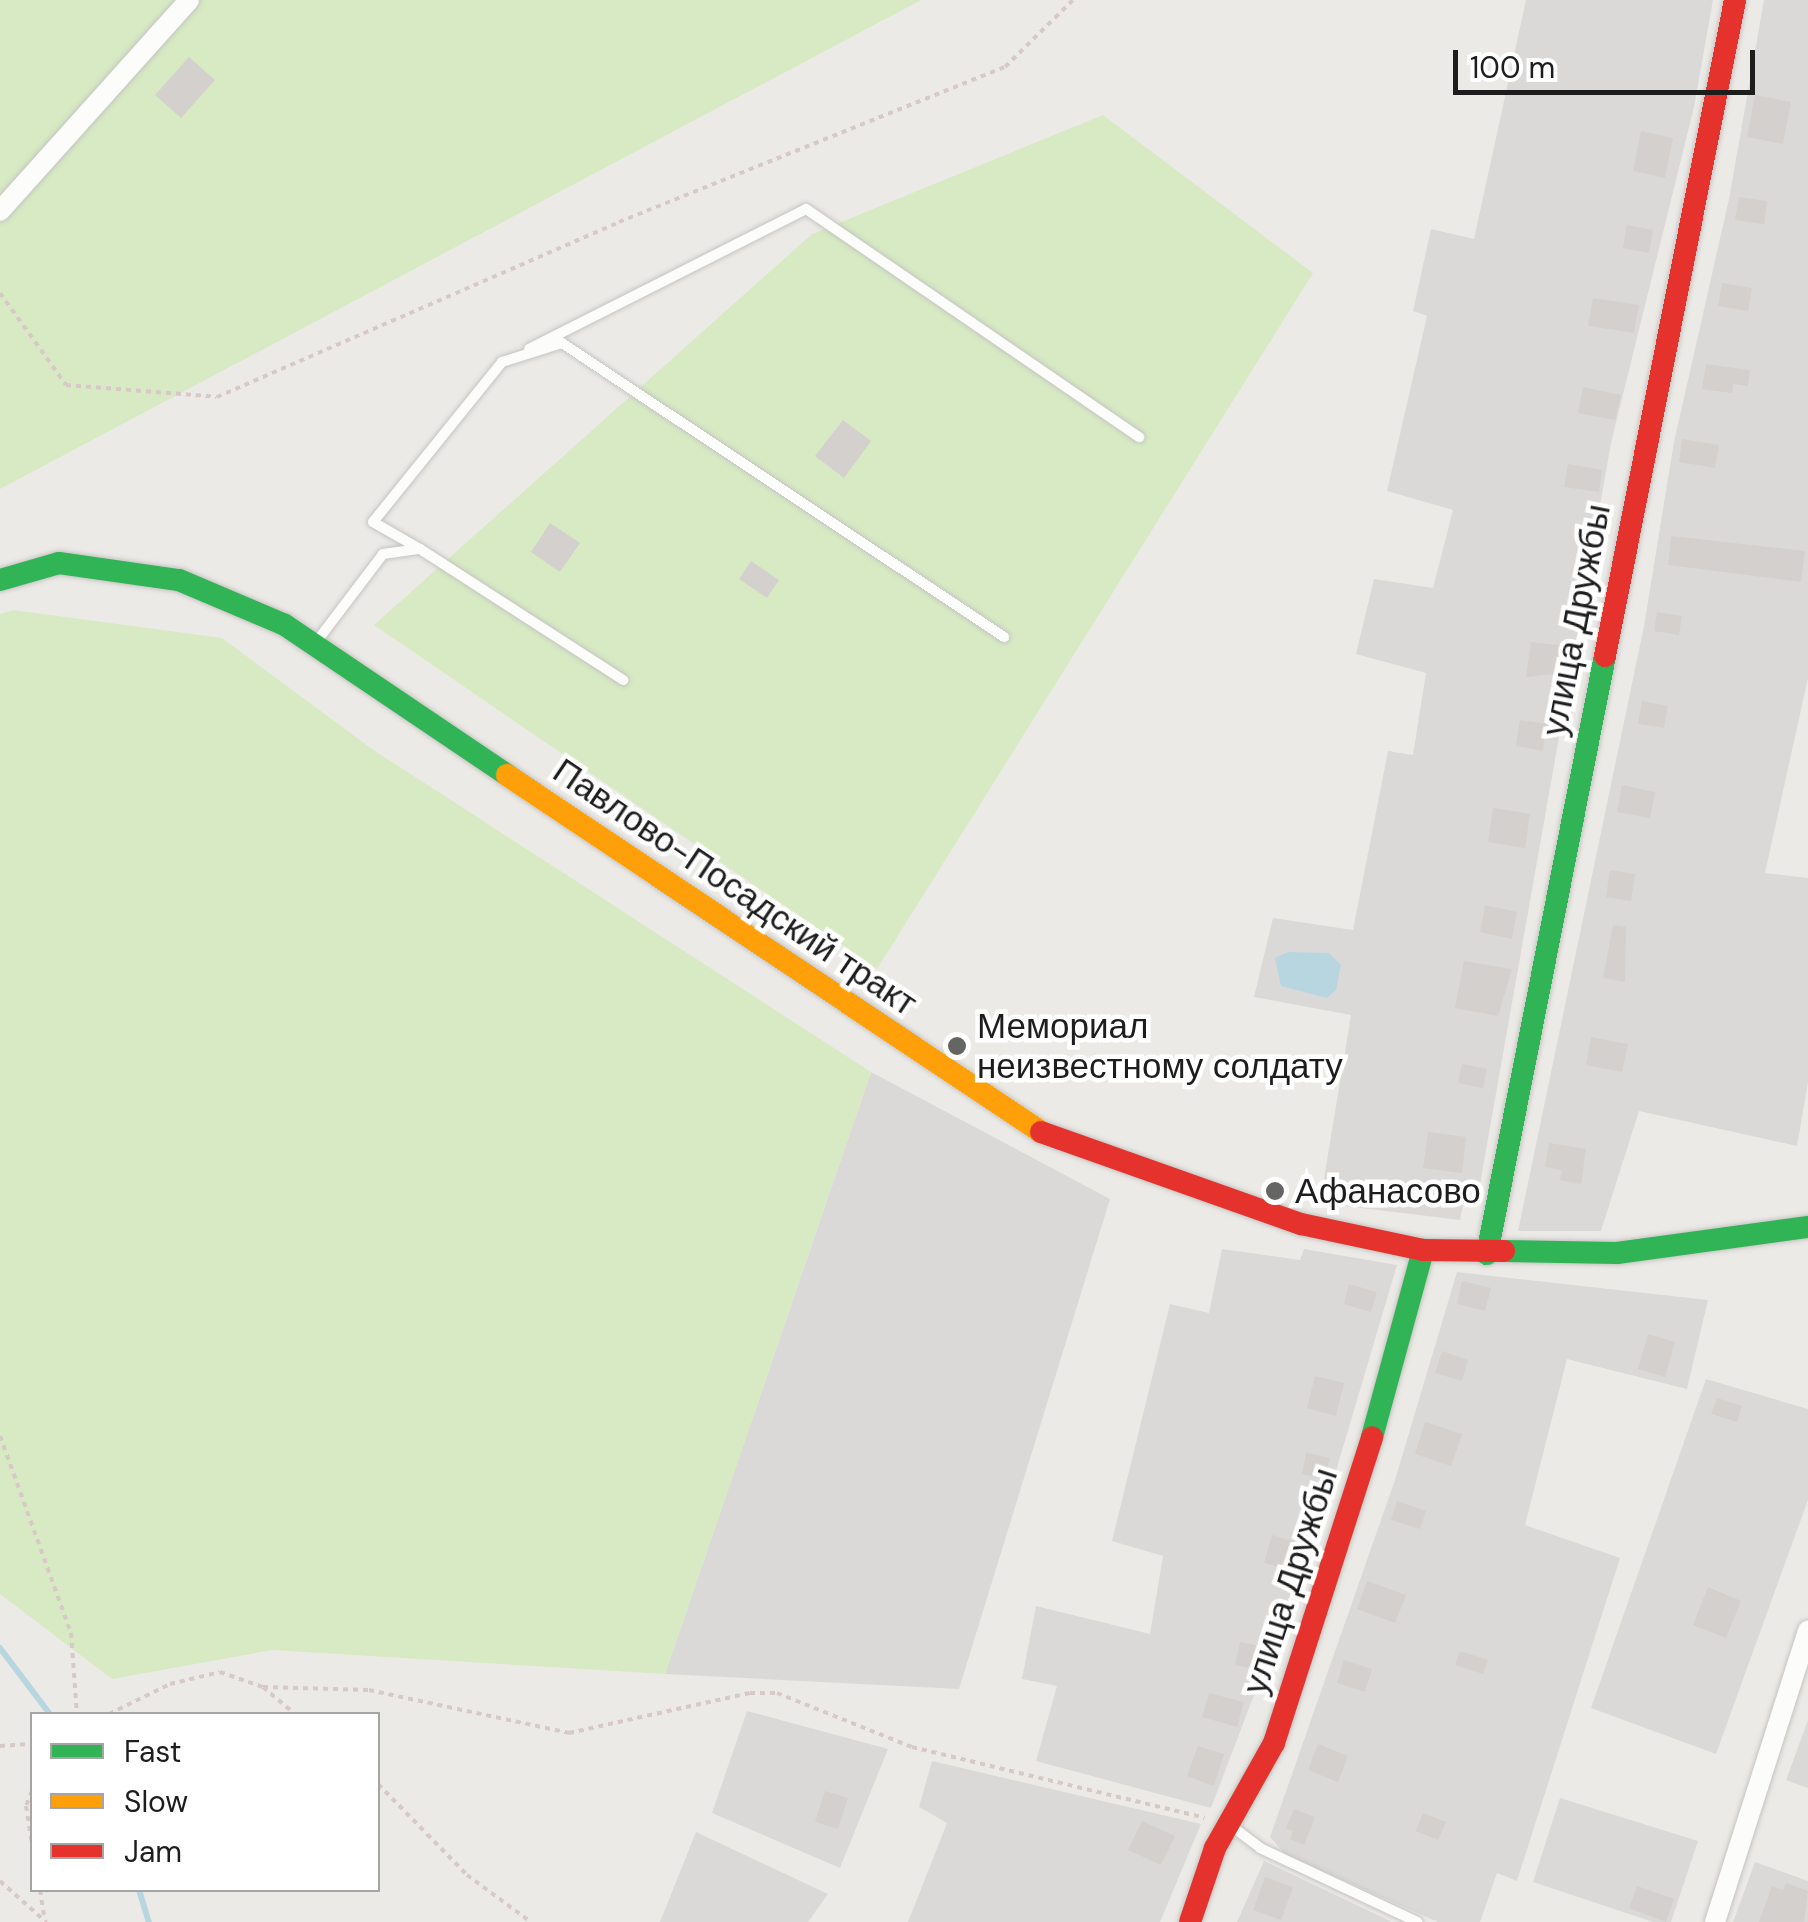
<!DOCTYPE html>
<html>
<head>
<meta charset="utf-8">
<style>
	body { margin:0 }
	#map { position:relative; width:1808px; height:1922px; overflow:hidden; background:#eceae6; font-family:"DM Sans",sans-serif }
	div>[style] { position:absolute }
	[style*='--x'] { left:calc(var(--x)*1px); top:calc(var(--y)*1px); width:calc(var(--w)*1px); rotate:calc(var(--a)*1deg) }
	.residential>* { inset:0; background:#dbd9d7 }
	.grass>* { inset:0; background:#d7eac3 }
	.water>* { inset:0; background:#b8d6e0 }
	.stream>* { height:6px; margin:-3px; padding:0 3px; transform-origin:3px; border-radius:3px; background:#b8d6e0 }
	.building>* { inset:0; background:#d3d0cd }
	.path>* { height:4px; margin-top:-2px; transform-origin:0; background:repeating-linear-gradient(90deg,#d7c9c5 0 5px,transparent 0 10px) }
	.roads { filter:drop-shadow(0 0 2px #c4c4c2) drop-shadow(0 0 2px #c4c4c2) }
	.lane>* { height:10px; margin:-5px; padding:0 5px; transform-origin:5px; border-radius:5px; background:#fcfcfb }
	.street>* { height:20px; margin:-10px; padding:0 10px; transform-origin:10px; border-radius:10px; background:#fcfcfb }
	.fast>* { height:22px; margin:-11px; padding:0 11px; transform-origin:11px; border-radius:11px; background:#30b455 }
	.slow>* { height:22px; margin:-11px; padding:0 11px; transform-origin:11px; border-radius:11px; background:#ff9f0a }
	.jam>* { height:22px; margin:-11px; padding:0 11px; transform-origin:11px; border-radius:11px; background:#e5322d }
	.dots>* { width:28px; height:28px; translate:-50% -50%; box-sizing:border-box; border:5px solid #fff; border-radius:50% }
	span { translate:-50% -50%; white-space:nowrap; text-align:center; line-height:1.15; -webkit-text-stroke:9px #fff; paint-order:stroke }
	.street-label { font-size:35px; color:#1d1d1d }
	.poi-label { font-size:35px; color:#1d1d1d }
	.left { translate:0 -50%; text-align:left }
	.legend { position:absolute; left:30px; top:1712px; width:350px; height:180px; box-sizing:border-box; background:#fff; border:2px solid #a5a5a5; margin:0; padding:12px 18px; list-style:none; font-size:30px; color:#1d1d1d }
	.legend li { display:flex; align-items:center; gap:20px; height:50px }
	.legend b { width:50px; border:2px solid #a5a5a5 }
	.scale { position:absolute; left:1453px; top:50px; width:302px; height:45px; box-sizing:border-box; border:5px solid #1d1d1d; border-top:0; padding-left:12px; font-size:30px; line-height:35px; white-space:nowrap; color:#1d1d1d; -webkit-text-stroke:8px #fff; paint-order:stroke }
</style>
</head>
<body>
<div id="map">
	<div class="residential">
		<i style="clip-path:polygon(1526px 0,1713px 0,1694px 107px,1611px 443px,1477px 1201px,1464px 1200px,1460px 1220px,1320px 1203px,1351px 1015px,1254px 997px,1273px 918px,1353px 930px,1388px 751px,1413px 755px,1426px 673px,1356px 654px,1374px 579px,1433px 588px,1453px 510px,1387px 491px,1427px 316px,1413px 311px,1431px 229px,1474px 239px)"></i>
		<i style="clip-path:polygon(1764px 0,1808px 0,1808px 678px,1765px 873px,1808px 878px,1808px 1082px,1797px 1146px,1639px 1111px,1601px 1231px,1518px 1231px,1644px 626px,1674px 442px,1729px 199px)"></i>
		<i style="clip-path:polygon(871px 1072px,1110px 1199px,959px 1689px,665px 1674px)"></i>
		<i style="clip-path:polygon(1222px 1249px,1300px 1260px,1304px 1249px,1397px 1265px,1296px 1606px,1289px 1603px,1211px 1808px,1036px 1761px,1057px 1686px,1022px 1679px,1036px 1606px,1150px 1634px,1163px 1556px,1112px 1541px,1170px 1304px,1209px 1313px)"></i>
		<i style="clip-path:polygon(1457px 1272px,1708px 1300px,1687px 1389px,1567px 1359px,1525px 1525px,1620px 1558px,1517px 1881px,1497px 1873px,1480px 1922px,1438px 1922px,1286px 1855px,1270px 1837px,1395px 1480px)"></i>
		<i style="clip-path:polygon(1706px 1379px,1808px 1409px,1808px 1500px,1716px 1754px,1591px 1708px)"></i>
		<i style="clip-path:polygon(747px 1711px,888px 1749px,840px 1868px,712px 1813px)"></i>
		<i style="clip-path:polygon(1808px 1720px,1808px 1788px,1786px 1780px)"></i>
		<i style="clip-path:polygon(932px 1761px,1201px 1824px,1160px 1922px,908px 1922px,947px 1823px,919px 1807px)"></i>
		<i style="clip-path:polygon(1560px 1798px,1698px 1841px,1671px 1922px,1653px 1922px,1533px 1882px)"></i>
		<i style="clip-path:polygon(696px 1832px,828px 1894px,808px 1922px,660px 1922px)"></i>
		<i style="clip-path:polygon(1264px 1861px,1392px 1922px,1237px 1922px)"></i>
		<i style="clip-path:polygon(1755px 1862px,1808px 1881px,1808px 1922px,1733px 1922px)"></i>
	</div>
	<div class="grass">
		<i style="clip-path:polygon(0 0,921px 0,0 489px)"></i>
		<i style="clip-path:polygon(1103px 115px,1313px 273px,877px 969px,374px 625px,812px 234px)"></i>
		<i style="clip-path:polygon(13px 610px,222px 638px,372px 749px,871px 1072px,665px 1674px,272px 1650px,112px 1679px,0 1594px,0 614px)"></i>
	</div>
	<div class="water">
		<i style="clip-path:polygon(1288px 952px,1329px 953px,1341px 965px,1336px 990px,1327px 998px,1281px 986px,1275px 958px)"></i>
	</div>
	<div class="stream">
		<i style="--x:0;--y:1648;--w:83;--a:52.9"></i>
		<i style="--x:139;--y:1890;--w:34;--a:73"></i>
	</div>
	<div class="building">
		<i style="clip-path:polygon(189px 57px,215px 80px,181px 118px,155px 95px)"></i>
		<i style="clip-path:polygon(1755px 95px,1791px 102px,1783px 144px,1747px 137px)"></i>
		<i style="clip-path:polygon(1641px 131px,1673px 138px,1665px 178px,1633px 171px)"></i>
		<i style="clip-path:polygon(1739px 197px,1767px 201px,1764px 224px,1735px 220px)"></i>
		<i style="clip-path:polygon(1627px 225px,1653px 230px,1649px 253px,1623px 248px)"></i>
		<i style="clip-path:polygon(1722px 283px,1752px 288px,1748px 311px,1718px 306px)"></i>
		<i style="clip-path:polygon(1593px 298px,1639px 305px,1634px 333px,1588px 326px)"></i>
		<i style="clip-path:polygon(1706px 364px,1750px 370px,1748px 386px,1733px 384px,1732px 393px,1702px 389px)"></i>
		<i style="clip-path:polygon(1583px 387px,1621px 395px,1615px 420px,1578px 413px)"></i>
		<i style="clip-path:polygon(843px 420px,871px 441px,844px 478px,815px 456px)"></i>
		<i style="clip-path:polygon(1682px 439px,1719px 445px,1715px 468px,1679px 462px)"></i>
		<i style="clip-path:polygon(1568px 464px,1602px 470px,1599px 492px,1564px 487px)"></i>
		<i style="clip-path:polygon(550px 523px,580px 543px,560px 572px,531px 552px)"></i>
		<i style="clip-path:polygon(1671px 536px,1805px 551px,1801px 582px,1668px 565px)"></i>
		<i style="clip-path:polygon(751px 561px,779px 580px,767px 598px,739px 579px)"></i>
		<i style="clip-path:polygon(1657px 612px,1682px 616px,1679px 635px,1654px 631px)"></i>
		<i style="clip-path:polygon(1531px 642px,1567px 646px,1563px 673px,1526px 677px)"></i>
		<i style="clip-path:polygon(1642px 701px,1668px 706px,1664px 728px,1638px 724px)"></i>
		<i style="clip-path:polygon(1520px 720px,1547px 724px,1543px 751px,1516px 746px)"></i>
		<i style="clip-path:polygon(1622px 785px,1655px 792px,1650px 818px,1617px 812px)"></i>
		<i style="clip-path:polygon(1493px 808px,1530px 814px,1525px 848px,1488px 842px)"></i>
		<i style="clip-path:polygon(1610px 870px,1635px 874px,1631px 901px,1606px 897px)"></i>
		<i style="clip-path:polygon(1485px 905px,1517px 912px,1512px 939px,1480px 932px)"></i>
		<i style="clip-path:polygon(1613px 925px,1626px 927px,1625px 982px,1603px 978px)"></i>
		<i style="clip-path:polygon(1464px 961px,1512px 969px,1498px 1016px,1455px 1008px)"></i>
		<i style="clip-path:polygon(1591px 1037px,1628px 1044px,1622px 1072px,1586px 1065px)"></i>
		<i style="clip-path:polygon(1462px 1064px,1487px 1069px,1483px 1088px,1458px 1083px)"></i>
		<i style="clip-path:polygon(1428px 1132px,1466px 1137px,1462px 1173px,1423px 1168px)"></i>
		<i style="clip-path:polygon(1549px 1143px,1586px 1149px,1581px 1184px,1560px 1180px,1562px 1170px,1545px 1167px)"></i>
		<i style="clip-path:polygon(1462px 1281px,1491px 1288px,1485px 1311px,1457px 1304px)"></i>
		<i style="clip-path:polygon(1349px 1284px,1377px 1292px,1371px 1312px,1344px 1304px)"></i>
		<i style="clip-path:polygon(1648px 1334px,1675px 1342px,1665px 1377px,1638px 1369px)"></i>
		<i style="clip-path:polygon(1442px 1351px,1468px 1360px,1462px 1381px,1435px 1373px)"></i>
		<i style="clip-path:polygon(1315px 1376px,1344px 1383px,1336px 1416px,1307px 1408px)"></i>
		<i style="clip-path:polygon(1717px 1398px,1742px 1406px,1737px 1422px,1711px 1414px)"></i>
		<i style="clip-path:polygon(1425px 1422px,1462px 1434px,1451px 1466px,1415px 1454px)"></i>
		<i style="clip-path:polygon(1306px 1453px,1330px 1458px,1325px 1479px,1302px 1474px)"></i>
		<i style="clip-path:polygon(1397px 1501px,1426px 1511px,1420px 1529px,1391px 1520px)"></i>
		<i style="clip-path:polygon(1272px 1535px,1306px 1545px,1299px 1572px,1264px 1563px)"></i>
		<i style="clip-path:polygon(1367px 1581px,1406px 1595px,1395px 1623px,1357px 1609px)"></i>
		<i style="clip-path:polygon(1708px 1587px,1741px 1601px,1726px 1638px,1693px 1625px)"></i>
		<i style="clip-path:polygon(1240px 1642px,1265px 1647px,1260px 1670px,1235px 1665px)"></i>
		<i style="clip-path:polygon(1460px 1651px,1488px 1660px,1483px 1674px,1455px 1665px)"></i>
		<i style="clip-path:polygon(1344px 1660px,1372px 1669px,1365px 1692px,1337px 1683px)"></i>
		<i style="clip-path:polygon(1209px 1693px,1244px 1702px,1237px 1727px,1202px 1717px)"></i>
		<i style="clip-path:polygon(1318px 1744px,1348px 1756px,1338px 1782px,1308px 1770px)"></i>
		<i style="clip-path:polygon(1198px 1746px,1224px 1754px,1214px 1786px,1187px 1776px)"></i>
		<i style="clip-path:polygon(825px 1791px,848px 1798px,838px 1829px,815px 1822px)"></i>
		<i style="clip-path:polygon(1294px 1809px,1315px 1817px,1304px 1845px,1290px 1839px,1293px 1831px,1286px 1828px)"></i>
		<i style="clip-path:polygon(1423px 1813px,1446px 1822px,1438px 1840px,1416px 1831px)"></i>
		<i style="clip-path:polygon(1142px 1821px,1175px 1836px,1161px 1865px,1128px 1850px)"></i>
		<i style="clip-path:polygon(1265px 1877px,1293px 1887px,1281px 1920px,1253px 1910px)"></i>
		<i style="clip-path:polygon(1786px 1883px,1808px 1891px,1804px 1922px,1759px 1922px,1772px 1886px,1783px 1890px)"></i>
		<i style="clip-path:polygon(1637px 1886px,1674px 1899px,1666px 1922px,1629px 1908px)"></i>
	</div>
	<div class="path">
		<i style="--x:0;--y:293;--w:113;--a:54.3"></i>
		<i style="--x:66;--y:385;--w:151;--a:4.5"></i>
		<i style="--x:217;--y:397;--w:438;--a:-23.5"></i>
		<i style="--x:619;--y:222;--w:416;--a:-21.9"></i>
		<i style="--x:1005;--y:67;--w:95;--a:-44.6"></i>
		<i style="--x:0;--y:1436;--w:209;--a:70.2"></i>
		<i style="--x:71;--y:1633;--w:81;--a:85.8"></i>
		<i style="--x:263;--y:1687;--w:106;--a:1.6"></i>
		<i style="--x:369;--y:1690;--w:205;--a:12.1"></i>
		<i style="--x:569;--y:1733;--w:185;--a:-12.5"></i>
		<i style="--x:750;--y:1693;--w:27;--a:0"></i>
		<i style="--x:777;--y:1693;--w:145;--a:21.8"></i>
		<i style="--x:912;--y:1747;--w:301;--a:13.6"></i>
		<i style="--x:109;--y:1714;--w:68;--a:-26.2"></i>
		<i style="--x:170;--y:1684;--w:51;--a:-13.5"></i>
		<i style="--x:220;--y:1672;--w:46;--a:19.2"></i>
		<i style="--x:263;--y:1687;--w:42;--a:40.2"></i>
		<i style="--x:0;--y:1746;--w:32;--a:-4"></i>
		<i style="--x:378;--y:1784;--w:127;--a:45.6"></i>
		<i style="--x:467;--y:1875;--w:79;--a:36.3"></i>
		<i style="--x:32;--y:1791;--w:16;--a:112"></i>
		<i style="--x:26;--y:1806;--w:38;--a:81"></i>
		<i style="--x:0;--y:1881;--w:62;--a:41.7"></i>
		<i style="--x:40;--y:1890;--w:30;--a:81"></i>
	</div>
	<div class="roads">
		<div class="lane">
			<i style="--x:529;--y:349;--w:310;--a:-26.8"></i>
			<i style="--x:806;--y:209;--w:404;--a:34.4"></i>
			<i style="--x:420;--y:549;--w:54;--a:-150.1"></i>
			<i style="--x:373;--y:522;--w:206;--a:-51.1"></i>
			<i style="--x:502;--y:362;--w:63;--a:-17.6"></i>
			<i style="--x:562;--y:343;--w:531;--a:33.63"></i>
			<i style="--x:317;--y:641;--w:109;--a:-52.8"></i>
			<i style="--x:383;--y:554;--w:37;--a:-8"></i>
			<i style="--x:420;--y:549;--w:242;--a:32.8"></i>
			<i style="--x:1230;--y:1825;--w:38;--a:37"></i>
			<i style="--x:1260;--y:1848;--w:174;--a:25.2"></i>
		</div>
		<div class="street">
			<i style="--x:0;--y:211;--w:283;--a:-48.1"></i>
			<i style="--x:1715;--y:1922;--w:306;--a:-72.3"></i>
		</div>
		<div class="fast">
			<i style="--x:0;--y:580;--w:61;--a:-16.1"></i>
			<i style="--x:59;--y:563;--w:121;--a:8.1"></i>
			<i style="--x:179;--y:580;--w:115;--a:23"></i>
			<i style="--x:285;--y:625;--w:268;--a:34"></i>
			<i style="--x:1504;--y:1251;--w:113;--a:1"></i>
			<i style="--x:1617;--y:1253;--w:193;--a:-7.8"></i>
			<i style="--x:1487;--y:1254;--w:610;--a:-78.84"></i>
			<i style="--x:1372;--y:1437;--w:194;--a:-74.7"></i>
		</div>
		<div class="slow">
			<i style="--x:507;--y:775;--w:642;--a:33.76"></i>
		</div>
		<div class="jam">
			<i style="--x:1605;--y:656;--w:669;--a:-78.79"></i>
			<i style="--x:1041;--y:1132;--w:276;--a:19.5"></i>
			<i style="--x:1301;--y:1224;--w:125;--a:12"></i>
			<i style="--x:1423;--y:1250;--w:81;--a:0.7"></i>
			<i style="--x:1190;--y:1922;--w:78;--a:-71.3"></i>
			<i style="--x:1215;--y:1848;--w:120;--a:-60.7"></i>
			<i style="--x:1274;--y:1743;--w:321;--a:-72.2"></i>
		</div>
	</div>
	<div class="dots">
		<i style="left:957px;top:1046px;background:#656563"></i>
		<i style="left:1275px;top:1191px;background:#656563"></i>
	</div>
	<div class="street-label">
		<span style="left:1576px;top:620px;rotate:-79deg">улица Дружбы</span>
		<span style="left:735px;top:887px;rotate:34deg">Павлово-Посадский тракт</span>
		<span style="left:1290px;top:1581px;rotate:-72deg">улица Дружбы</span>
	</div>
	<div class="poi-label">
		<span class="left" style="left:977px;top:1046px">Мемориал<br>неизвестному солдату</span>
		<span class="left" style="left:1295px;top:1191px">Афанасово</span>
	</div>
	<ul class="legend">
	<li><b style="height:12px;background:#30b455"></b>Fast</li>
	<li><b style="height:12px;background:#ff9f0a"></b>Slow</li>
	<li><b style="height:12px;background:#e5322d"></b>Jam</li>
	</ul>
	<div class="scale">100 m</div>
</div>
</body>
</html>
